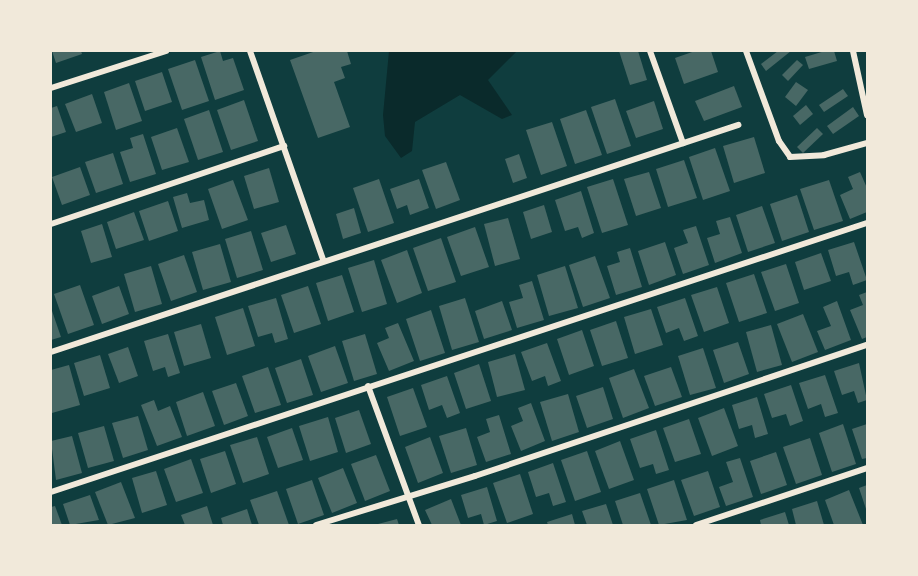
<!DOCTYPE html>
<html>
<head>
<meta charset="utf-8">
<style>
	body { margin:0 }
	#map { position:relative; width:918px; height:576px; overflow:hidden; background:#0f3d3e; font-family:"Fira Sans Condensed",sans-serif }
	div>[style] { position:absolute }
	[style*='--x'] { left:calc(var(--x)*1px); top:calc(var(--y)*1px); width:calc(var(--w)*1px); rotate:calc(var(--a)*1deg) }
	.water>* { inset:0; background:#0a2a2b }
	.building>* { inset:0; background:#486865 }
	.minor>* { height:6px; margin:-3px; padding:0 3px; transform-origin:3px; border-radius:3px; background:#f1e9da }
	span { translate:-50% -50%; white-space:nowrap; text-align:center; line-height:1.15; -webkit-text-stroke:6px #f1e9da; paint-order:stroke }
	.frame { position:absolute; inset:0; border:52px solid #f1e9da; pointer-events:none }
</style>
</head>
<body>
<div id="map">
	<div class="water">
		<i style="clip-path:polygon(389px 51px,517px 51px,488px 80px,512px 115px,502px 119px,460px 95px,415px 122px,412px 151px,401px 158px,385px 136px,383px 115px)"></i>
	</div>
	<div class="building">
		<i style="clip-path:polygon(52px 51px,81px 51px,82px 54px,56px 63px)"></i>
		<i style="clip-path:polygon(220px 51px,223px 61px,233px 58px,244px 90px,215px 100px,201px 57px)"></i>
		<i style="clip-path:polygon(316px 51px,347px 51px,351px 64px,341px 67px,345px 78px,334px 82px,350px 127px,318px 138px,290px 60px)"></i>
		<i style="clip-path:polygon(619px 51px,638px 51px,647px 80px,630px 85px)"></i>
		<i style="clip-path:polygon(695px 51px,711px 51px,718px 72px,684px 84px,675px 58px)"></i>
		<i style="clip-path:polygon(778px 51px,791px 51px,766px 71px,761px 64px)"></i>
		<i style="clip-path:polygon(825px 51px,834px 51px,837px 61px,809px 69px,805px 57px)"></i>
		<i style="clip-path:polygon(195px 60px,209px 101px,182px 110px,168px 69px)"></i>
		<i style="clip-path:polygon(797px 60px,803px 65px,788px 81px,782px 75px)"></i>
		<i style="clip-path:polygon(162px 72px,172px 102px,145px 111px,135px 81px)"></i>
		<i style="clip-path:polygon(796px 82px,808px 90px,796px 106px,785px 97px)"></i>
		<i style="clip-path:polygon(129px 83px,142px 121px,116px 130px,104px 92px)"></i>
		<i style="clip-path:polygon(734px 86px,742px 107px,704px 121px,695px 101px)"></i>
		<i style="clip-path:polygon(843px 89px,848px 96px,824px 112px,819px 105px)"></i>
		<i style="clip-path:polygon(92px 94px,102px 123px,76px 132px,65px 104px)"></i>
		<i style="clip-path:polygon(615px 99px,631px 146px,607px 154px,591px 107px)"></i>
		<i style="clip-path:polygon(244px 100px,258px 141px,231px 150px,217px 110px)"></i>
		<i style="clip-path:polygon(654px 101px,663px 129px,636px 138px,626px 111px)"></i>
		<i style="clip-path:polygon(806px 105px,813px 114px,800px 125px,793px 116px)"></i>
		<i style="clip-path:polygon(57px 106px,66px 132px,51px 137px,51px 108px)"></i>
		<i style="clip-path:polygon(853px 107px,859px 116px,833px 134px,827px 126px)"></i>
		<i style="clip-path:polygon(209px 110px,223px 152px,198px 160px,184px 119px)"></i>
		<i style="clip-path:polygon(586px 110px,602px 155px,575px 164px,560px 119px)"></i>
		<i style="clip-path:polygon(552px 122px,567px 166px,541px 175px,526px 130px)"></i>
		<i style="clip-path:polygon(177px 128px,189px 162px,162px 170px,151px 137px)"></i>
		<i style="clip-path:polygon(817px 128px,823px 134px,803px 153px,797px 147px)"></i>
		<i style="clip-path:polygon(143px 134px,156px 174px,130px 182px,120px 152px,133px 148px,130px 138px)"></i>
		<i style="clip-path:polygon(754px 137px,765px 173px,734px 183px,723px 146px)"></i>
		<i style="clip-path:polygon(715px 148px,730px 191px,703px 200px,689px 157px)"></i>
		<i style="clip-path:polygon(113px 153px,123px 184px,96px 193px,85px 162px)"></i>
		<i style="clip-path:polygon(519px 154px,527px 178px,513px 183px,505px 159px)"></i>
		<i style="clip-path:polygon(684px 160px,697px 198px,668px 207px,656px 169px)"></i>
		<i style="clip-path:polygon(446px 162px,460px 200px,436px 209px,422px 170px)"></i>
		<i style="clip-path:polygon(80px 167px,90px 195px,62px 205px,52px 177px)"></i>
		<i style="clip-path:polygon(269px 168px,279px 202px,254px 209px,244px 176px)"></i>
		<i style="clip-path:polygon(649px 172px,661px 208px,636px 216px,624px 179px)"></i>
		<i style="clip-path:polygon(860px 172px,867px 188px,867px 212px,850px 219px,840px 195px,853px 189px,848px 177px)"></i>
		<i style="clip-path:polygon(379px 179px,394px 223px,368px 232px,353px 188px)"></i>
		<i style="clip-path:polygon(419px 179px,429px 208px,410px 215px,407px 205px,397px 209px,390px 189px)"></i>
		<i style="clip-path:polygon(613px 179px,628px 225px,602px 233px,587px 187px)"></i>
		<i style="clip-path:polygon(233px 180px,248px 220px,222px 229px,208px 189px)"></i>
		<i style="clip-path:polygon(829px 180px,843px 221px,814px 230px,800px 189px)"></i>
		<i style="clip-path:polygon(581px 191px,594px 233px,582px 238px,578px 227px,565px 231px,555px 200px)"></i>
		<i style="clip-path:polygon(187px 193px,190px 203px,204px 200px,209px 220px,182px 228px,173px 197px)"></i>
		<i style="clip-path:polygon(797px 195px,809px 232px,782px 241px,770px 204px)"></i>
		<i style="clip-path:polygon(168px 201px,178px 231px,149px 241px,139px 211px)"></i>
		<i style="clip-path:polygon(544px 205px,552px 232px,531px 239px,523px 212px)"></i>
		<i style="clip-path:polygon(762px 206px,775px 243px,748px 252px,736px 215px)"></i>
		<i style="clip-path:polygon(354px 208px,361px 233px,343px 239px,336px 214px)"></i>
		<i style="clip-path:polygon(134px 212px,144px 240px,116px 249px,107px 222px)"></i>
		<i style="clip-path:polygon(730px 217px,742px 253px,715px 263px,707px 238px,720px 234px,716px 221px)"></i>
		<i style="clip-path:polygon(508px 218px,520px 259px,495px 266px,484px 224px)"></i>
		<i style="clip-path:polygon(102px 224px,112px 257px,91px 263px,81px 231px)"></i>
		<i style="clip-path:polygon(286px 225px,296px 254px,271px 262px,261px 233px)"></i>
		<i style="clip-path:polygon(696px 226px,709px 265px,683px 274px,674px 248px,688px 243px,683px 230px)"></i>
		<i style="clip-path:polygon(475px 227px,489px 267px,461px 276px,447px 237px)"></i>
		<i style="clip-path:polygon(251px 231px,263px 270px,237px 278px,225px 239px)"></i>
		<i style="clip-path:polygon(441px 238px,456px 282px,428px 291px,413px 248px)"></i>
		<i style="clip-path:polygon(665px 242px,676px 275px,649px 285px,638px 251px)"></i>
		<i style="clip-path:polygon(854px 242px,867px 280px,853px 285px,849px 272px,836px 276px,828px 250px)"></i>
		<i style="clip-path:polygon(220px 244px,231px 282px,203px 290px,192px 252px)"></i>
		<i style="clip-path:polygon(630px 248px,642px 287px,616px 295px,607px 266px,620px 262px,617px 252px)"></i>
		<i style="clip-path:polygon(407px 250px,422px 293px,397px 303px,381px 260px)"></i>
		<i style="clip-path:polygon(821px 253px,831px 281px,804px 290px,795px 262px)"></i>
		<i style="clip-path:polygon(184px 255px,197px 292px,171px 301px,158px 264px)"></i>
		<i style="clip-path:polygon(595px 256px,610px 298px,583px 307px,569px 265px)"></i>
		<i style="clip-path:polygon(374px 260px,387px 304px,362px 312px,348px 268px)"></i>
		<i style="clip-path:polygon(786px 264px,799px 303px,775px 311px,761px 272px)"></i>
		<i style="clip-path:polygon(151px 266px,162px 304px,135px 312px,124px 274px)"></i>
		<i style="clip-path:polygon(565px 266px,578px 308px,549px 316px,537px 275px)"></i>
		<i style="clip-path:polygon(754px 274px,767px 313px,739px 322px,726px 283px)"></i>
		<i style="clip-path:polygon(342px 275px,354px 312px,328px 321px,316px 283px)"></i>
		<i style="clip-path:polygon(532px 281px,544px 320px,517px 328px,509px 302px,523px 298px,519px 285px)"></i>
		<i style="clip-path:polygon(80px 285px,94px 325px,68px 334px,54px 294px)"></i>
		<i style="clip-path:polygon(119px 286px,129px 314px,102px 324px,92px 296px)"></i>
		<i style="clip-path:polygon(308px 286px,321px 324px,294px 333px,281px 295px)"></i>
		<i style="clip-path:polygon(717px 287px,729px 323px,704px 332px,691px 295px)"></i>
		<i style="clip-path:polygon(867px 292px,867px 337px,862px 339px,850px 310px,863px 305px,859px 295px)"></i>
		<i style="clip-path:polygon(276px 298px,288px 339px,275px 343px,272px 333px,258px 337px,248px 306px)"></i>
		<i style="clip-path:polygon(465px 298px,479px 342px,452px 350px,439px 306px)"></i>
		<i style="clip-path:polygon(685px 298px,698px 336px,684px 341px,679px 328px,666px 333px,657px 307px)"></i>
		<i style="clip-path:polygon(502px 301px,512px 330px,484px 339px,475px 311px)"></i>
		<i style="clip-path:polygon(837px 301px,851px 340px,825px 350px,817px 331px,831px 326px,823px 307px)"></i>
		<i style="clip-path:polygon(51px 308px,61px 337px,51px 340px)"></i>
		<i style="clip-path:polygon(243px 308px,255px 346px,227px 355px,215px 317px)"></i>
		<i style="clip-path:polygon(651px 309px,663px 345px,635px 354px,624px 317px)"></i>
		<i style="clip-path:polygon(431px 310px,445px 353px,420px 361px,406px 319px)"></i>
		<i style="clip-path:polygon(803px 314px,818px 352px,792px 362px,777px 324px)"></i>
		<i style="clip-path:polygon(616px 321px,628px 358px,602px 366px,590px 330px)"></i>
		<i style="clip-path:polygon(398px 323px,414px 361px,389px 371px,377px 343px,389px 338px,385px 328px)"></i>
		<i style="clip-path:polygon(201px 324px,211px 358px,184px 366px,174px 332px)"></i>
		<i style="clip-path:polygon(771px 325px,782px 365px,757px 372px,746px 332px)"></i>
		<i style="clip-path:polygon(582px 330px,594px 366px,569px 375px,557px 339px)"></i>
		<i style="clip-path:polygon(168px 334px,180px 373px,168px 377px,165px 367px,153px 371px,144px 341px)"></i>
		<i style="clip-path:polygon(365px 334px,377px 374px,354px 381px,342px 341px)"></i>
		<i style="clip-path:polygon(738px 342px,749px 374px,724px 383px,713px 350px)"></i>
		<i style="clip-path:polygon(547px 343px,561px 381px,548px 386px,545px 376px,532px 381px,521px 352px)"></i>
		<i style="clip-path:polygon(335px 346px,348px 383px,321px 392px,308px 356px)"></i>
		<i style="clip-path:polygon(128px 347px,138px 376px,119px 383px,108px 354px)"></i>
		<i style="clip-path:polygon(703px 348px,716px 388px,690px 395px,678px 356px)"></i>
		<i style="clip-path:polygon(515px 354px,525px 390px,497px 397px,488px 362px)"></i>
		<i style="clip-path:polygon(100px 355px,110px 388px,84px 396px,74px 363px)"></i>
		<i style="clip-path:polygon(301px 359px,313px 395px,287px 403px,275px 368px)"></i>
		<i style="clip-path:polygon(859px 363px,867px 400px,858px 403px,854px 391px,842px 395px,834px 371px)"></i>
		<i style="clip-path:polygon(479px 364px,491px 401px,466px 409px,454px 373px)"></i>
		<i style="clip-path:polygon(69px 365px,80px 405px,52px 413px,51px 370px)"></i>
		<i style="clip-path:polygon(268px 367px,281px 405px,255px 413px,242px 376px)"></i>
		<i style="clip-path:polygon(671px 367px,682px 397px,655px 406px,644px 376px)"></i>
		<i style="clip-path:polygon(634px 369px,649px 408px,623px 418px,609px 378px)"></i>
		<i style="clip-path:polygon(825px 375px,838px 413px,825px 417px,821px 404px,808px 409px,799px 383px)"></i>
		<i style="clip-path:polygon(447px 376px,460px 413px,447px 418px,442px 405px,429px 410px,421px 385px)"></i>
		<i style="clip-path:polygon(236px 383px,248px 416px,224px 425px,212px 391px)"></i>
		<i style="clip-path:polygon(791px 385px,803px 421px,790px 426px,786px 414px,772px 418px,764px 394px)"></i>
		<i style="clip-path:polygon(603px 387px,613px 419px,587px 428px,576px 396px)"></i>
		<i style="clip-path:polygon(413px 388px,427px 427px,400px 436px,387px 397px)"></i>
		<i style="clip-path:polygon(203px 392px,215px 426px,187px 436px,176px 402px)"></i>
		<i style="clip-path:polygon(568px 394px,579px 432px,552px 441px,540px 402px)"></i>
		<i style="clip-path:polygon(757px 397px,768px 434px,755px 438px,752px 425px,739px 429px,732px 405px)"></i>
		<i style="clip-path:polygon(154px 400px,158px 411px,170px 406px,182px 437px,157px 446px,141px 405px)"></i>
		<i style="clip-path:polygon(531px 403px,545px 441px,521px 451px,511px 426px,523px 421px,518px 408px)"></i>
		<i style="clip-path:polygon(724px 408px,738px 446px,712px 456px,698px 418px)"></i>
		<i style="clip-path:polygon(359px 410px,371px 444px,346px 453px,335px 418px)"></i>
		<i style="clip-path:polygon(499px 415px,511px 454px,486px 462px,477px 437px,490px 432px,486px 419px)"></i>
		<i style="clip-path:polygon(138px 416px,148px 450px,123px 458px,112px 423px)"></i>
		<i style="clip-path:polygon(328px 417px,338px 452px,310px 461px,299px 426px)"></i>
		<i style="clip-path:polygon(689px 419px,701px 454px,675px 462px,663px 428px)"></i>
		<i style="clip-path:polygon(843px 424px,856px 464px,832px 472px,819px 433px)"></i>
		<i style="clip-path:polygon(867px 424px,867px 458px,862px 459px,852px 429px)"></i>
		<i style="clip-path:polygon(104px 426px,114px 461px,88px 468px,78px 433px)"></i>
		<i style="clip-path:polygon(292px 428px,303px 460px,278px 468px,267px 437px)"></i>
		<i style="clip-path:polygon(466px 428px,477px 465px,451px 473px,439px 436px)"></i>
		<i style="clip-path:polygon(656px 430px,669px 470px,656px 474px,653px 464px,640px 468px,630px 439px)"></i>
		<i style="clip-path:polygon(72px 436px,82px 473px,56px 480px,51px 441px)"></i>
		<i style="clip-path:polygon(257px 437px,269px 474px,243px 483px,230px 445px)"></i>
		<i style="clip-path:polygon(430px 437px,443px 473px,418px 483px,405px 447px)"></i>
		<i style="clip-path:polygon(810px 438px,822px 475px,796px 484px,783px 447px)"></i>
		<i style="clip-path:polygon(620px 441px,634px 480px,609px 489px,595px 451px)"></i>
		<i style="clip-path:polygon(225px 451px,236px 484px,211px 493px,200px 459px)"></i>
		<i style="clip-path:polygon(587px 451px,601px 492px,575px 501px,561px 460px)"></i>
		<i style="clip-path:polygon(776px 452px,787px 485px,761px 494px,750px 461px)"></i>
		<i style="clip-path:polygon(376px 455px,390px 491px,365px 501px,351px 464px)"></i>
		<i style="clip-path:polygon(740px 458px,753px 497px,726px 506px,719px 487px,733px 482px,726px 462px)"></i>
		<i style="clip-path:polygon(191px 459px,203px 493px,176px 502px,164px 469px)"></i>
		<i style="clip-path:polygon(553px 463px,566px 502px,553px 506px,549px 493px,536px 497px,528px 472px)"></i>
		<i style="clip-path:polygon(343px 468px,357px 503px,332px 513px,318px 478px)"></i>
		<i style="clip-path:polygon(156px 471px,167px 505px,142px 513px,132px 478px)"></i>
		<i style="clip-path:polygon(708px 471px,720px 507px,694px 516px,681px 480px)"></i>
		<i style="clip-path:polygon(520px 474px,533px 514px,507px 523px,493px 483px)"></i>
		<i style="clip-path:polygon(312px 480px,324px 515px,298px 524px,286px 489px)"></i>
		<i style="clip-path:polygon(674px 480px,687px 520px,659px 525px,647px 489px)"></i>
		<i style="clip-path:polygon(121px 482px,135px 518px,108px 525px,95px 492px)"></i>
		<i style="clip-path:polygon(867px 485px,867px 512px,859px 488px)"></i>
		<i style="clip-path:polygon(487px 487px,497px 521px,484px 525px,481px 514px,468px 518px,461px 495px)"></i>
		<i style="clip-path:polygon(849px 490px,863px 525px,834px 525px,825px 500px)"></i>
		<i style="clip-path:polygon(277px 491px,289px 525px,259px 525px,250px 500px)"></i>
		<i style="clip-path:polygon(640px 493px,651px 525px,623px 525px,615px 501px)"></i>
		<i style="clip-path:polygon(90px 495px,99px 520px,70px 525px,63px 504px)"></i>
		<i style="clip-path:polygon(451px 499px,461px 525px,432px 525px,425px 510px)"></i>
		<i style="clip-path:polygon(817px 501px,824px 525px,796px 525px,792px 509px)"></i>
		<i style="clip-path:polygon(606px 504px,613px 525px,587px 525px,582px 511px)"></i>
		<i style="clip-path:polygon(55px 506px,62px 525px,51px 525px,51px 507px)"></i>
		<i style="clip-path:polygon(207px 506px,213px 525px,185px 525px,181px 515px)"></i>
		<i style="clip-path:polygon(247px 509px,252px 525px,223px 525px,221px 518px)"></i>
		<i style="clip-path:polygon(785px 512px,789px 525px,761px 525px,760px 520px)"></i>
		<i style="clip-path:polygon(572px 514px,575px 525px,548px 525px,547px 522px)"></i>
		<i style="clip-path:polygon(397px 519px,399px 525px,378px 525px,378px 524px)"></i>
	</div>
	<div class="minor">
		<i style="--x:250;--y:51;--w:221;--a:70.7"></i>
		<i style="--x:650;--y:51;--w:98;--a:70.3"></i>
		<i style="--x:746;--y:51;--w:96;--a:69.9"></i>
		<i style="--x:779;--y:141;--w:19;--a:55"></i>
		<i style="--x:790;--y:157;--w:34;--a:-3"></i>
		<i style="--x:824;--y:155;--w:45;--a:-15.6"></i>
		<i style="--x:853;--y:51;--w:66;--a:77.7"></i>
		<i style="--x:51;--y:88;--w:121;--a:-17.8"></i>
		<i style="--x:51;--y:224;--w:246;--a:-18.5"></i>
		<i style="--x:51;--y:352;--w:724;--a:-18.28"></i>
		<i style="--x:368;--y:386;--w:148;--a:69.9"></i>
		<i style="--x:51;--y:492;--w:859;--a:-18.25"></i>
		<i style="--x:316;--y:525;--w:166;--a:-17.1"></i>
		<i style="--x:475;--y:476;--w:413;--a:-18.5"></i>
		<i style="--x:696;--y:525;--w:180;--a:-18.4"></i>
	</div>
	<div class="frame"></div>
</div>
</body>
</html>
